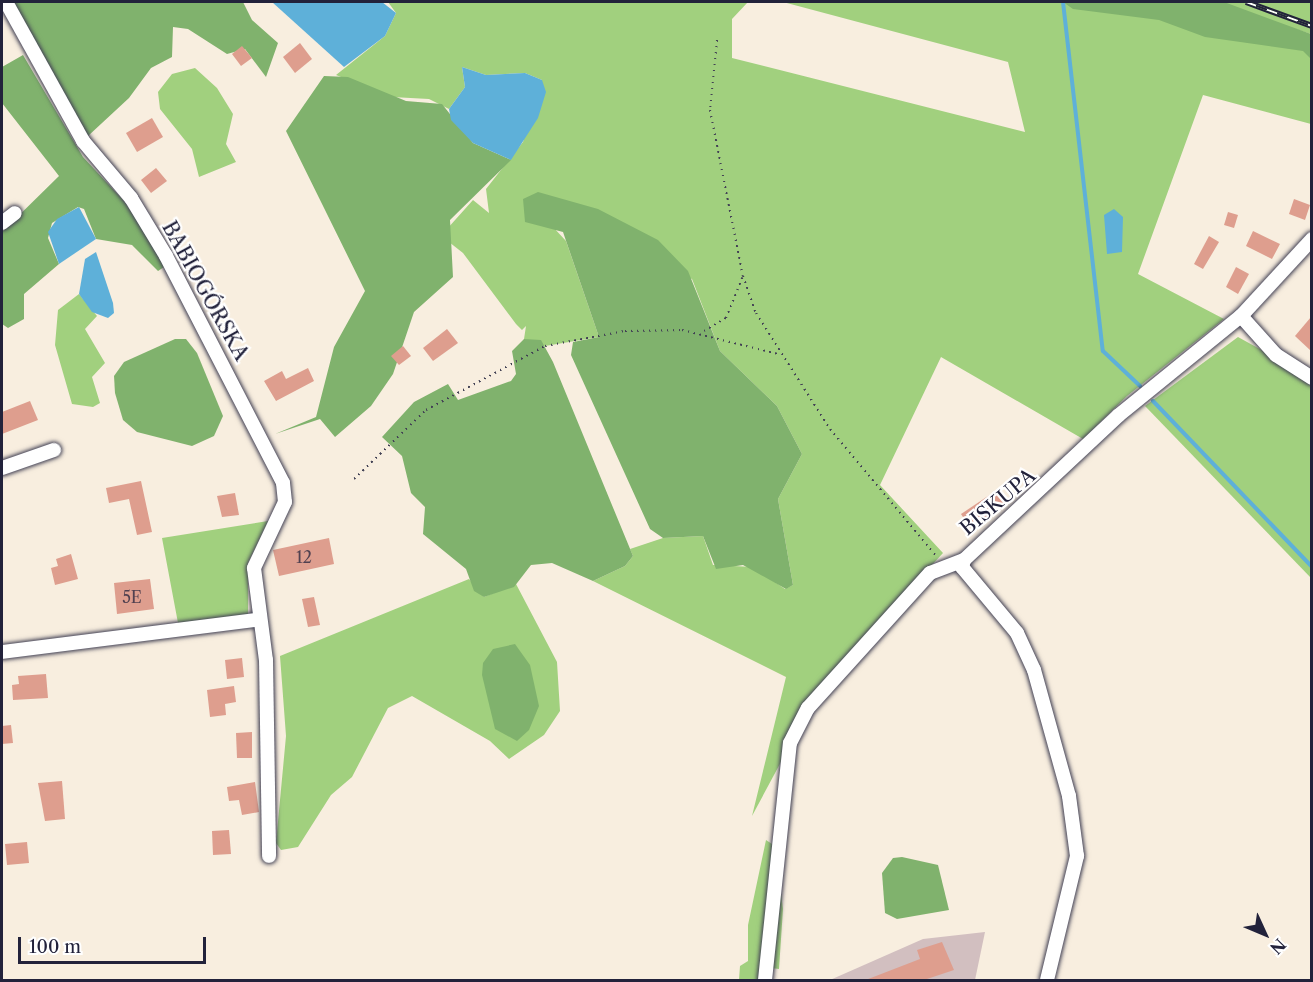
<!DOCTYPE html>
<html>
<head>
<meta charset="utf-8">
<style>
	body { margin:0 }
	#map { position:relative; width:1313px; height:982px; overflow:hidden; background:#f8eedf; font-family:"Libre Caslon Text",serif }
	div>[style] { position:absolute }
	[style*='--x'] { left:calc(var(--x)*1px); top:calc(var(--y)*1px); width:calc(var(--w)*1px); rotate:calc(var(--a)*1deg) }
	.industrial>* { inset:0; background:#d2bfc0 }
	.green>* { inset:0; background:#a1d07e }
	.forest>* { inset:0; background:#80b26d }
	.water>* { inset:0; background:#5eb0d9 }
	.stream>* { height:4px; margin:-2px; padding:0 2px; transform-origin:2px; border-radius:2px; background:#5eb0d9 }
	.building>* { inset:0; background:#de9e8e }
	.path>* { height:2px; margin-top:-1px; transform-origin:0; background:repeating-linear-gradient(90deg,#424154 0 1.5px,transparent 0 6px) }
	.roads { filter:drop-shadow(0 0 2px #424154) drop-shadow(0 0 2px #424154) }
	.minor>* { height:14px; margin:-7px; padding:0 7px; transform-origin:7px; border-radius:7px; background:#fff }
	.rail>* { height:6px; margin-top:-3px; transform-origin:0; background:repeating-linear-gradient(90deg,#fff 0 11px,#22223b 0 22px); box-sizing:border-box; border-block:2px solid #22223b }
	span { translate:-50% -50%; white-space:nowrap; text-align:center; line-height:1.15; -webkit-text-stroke:4.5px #fff; paint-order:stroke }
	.number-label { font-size:16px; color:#514150 }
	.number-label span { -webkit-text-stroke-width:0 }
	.street-label { font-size:20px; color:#22223b }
	.frame { position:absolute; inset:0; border:3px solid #22223b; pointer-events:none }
	.north { position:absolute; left:1235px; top:904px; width:60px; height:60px; -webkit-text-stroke:4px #fff; paint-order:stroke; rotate:134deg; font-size:16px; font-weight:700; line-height:24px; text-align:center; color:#22223b }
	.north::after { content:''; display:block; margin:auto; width:21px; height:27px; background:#22223b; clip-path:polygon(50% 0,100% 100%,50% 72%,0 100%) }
	.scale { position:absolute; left:18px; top:937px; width:188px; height:27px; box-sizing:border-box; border:3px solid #22223b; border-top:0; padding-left:8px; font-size:18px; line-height:21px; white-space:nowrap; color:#22223b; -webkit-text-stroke:4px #fff; paint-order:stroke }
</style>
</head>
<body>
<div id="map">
	<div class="industrial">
		<i style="clip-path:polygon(985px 932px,975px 980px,830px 980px,923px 939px)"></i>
	</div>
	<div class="green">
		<i style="clip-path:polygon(388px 2px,748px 2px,732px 19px,732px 58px,1025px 132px,1008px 62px,783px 2px,1184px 2px,1311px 44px,1311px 124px,1203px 95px,1138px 274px,1224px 319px,1127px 396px,1083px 439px,941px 357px,880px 485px,943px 553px,825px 680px,752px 816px,786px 677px,593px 581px,625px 566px,633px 556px,630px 549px,663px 538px,703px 536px,713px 565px,753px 567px,785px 589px,793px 585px,778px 499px,802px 454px,777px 406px,720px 351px,692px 279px,553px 227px,566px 241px,599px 337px,545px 346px,524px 339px,526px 326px,522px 330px,516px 324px,463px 253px,449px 242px,447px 229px,473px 200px,489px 213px,486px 189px,523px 142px,542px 80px,525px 73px,486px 75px,462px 67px,465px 87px,449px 109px,429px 99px,392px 97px,336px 75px,385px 36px,396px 13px)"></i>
		<i style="clip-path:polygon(1210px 2px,1311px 2px,1311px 34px)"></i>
		<i style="clip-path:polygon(195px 68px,217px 88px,233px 114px,226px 144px,236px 162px,199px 177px,192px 149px,160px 109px,158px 92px,172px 74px)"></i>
		<i style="clip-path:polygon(79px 294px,97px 316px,85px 329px,105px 363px,92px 377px,100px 403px,93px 407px,72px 404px,55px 345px,58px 310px)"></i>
		<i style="clip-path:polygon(1238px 337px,1311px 377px,1311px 578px,1145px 406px)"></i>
		<i style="clip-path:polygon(268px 521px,248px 563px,248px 616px,178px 623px,162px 538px)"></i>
		<i style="clip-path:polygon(469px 579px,484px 597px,516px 584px,557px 662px,560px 711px,544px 735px,509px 759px,490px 741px,412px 696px,388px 708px,352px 777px,331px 795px,298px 847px,281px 850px,276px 843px,286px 736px,280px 656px)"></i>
		<i style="clip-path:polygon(766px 840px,775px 846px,783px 909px,779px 969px,771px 968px,770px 980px,739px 980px,740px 966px,748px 961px,748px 925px)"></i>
	</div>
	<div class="forest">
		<i style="clip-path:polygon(12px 2px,243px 2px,252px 20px,278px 43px,266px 77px,245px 49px,227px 54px,188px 29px,173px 27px,172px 57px,151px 68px,129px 98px,88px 136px)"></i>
		<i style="clip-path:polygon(1063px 2px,1224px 2px,1311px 34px,1311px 59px,1303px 51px,1205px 37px,1159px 20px,1073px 9px)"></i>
		<i style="clip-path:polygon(23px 55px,83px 157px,124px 201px,167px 265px,158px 271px,132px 245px,96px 239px,84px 209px,78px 207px,52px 223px,48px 238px,59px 264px,24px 294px,24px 319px,8px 328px,2px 324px,2px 232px,59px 176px,2px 103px,2px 67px)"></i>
		<i style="clip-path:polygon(324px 76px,348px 77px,406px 101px,442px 104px,473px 143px,511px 160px,450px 220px,453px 277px,414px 312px,393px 374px,371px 406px,335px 437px,320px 419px,275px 434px,316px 417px,334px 347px,365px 291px,286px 131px)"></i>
		<i style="clip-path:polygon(538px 192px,598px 209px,658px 240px,688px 271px,720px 351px,777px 406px,802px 454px,778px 499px,793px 585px,786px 589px,743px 565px,716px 569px,703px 536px,663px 538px,650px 529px,571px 355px,573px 342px,599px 337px,563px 232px,525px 222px,523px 199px)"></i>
		<i style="clip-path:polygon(175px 339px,186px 339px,197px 353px,223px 416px,214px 436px,192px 446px,137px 432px,123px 420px,115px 393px,114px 376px,124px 362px)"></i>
		<i style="clip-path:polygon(524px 339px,541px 340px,553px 362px,633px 556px,625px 566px,593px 581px,552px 563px,531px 565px,514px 587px,484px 597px,474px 591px,466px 569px,423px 534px,425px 507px,411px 493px,402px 456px,382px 437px,414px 402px,448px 384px,458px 400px,511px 381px,516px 374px,512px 351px)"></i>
		<i style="clip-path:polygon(515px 644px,530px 665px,539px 706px,529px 730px,517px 741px,495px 729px,482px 675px,483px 663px,493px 649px)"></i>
		<i style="clip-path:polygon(902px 857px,938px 865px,949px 910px,897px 919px,885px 913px,882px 873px,893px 858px)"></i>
	</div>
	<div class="water">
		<i style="clip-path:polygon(272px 2px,382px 2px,396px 13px,385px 36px,344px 67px)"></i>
		<i style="clip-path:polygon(462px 67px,486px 75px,525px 73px,542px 80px,546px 92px,538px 118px,511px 160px,473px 143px,451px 120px,449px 109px,465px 87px)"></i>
		<i style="clip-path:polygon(79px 207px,96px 239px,59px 264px,48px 232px,57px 219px)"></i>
		<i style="clip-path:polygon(1114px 209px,1123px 217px,1122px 252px,1107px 254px,1104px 215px)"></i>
		<i style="clip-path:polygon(96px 252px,113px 303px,114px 313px,108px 318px,92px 312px,79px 294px,85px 259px)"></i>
	</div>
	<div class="stream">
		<i style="--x:1063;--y:2;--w:351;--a:83.5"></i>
		<i style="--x:1103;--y:351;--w:51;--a:43.4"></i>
		<i style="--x:1153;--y:401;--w:230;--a:46.2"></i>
	</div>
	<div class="building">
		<i style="clip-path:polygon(300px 43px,312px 59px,295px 73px,283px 57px)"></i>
		<i style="clip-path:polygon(242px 46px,252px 58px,241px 66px,232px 54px)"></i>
		<i style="clip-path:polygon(152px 118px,163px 137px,137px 152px,126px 133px)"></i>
		<i style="clip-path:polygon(156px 168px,167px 181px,151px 193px,141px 180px)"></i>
		<i style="clip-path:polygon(1294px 199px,1310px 205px,1305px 220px,1289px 214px)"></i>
		<i style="clip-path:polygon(1228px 212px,1238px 215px,1234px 228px,1224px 225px)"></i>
		<i style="clip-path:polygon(1253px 231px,1280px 244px,1272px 259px,1246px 246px)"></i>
		<i style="clip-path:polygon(1209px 236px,1219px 242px,1203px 269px,1194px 264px)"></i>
		<i style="clip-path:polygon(1236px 267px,1249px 274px,1238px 294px,1226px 287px)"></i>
		<i style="clip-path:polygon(1311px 317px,1311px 351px,1295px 336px)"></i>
		<i style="clip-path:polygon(447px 329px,458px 343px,433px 361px,423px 348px)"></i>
		<i style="clip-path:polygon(403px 346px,411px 356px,399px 365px,391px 356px)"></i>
		<i style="clip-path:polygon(308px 368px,314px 381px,276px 401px,264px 381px,282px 371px,286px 379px)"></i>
		<i style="clip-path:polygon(30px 401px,38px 420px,2px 434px,2px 412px)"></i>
		<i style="clip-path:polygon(141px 481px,152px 532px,137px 535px,129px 499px,109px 503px,106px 488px)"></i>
		<i style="clip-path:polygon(997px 490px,1006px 504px,970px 528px,961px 514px)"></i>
		<i style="clip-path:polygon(235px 493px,239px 515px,222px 517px,217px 496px)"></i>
		<i style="clip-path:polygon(329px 538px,334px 564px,279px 576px,273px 550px)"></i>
		<i style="clip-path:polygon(71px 554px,78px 579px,55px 585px,51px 568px,58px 566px,56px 559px)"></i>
		<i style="clip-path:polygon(150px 579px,154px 609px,117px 614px,114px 583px)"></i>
		<i style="clip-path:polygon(314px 597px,320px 625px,308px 627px,302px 599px)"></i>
		<i style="clip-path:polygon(242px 658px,244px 677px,227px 679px,225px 660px)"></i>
		<i style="clip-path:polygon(46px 674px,48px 698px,13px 700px,12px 685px,19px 684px,18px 676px)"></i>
		<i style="clip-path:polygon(234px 686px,236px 702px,225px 704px,226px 715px,210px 717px,207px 690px)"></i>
		<i style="clip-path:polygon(11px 725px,13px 743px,2px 744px,2px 726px)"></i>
		<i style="clip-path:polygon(252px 732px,252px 758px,237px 758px,236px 733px)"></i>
		<i style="clip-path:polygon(62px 781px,65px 819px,45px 821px,38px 783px)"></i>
		<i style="clip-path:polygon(255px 782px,259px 812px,242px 815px,239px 800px,229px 801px,227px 787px)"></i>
		<i style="clip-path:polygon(229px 830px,231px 854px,213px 855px,212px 831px)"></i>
		<i style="clip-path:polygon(27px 842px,29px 863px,7px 865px,5px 844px)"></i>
		<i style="clip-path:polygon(942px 942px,954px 970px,921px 981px,863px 981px,920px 959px,917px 950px)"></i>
	</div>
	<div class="path">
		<i style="--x:717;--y:40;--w:70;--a:95.7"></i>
		<i style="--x:710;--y:110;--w:169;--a:78.8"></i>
		<i style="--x:743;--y:276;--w:39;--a:71"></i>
		<i style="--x:756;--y:313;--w:138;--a:57.5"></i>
		<i style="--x:830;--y:429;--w:167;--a:50.1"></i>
		<i style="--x:704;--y:331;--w:26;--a:-31"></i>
		<i style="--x:726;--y:318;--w:45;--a:-68"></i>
		<i style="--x:354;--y:479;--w:100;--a:-43.8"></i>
		<i style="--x:426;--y:410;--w:135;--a:-28.3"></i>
		<i style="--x:545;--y:346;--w:81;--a:-10.6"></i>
		<i style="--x:625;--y:331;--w:57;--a:-1"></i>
		<i style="--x:682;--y:330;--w:99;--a:14"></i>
	</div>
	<div class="roads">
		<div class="minor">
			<i style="--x:6;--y:2;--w:159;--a:61"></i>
			<i style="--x:83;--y:141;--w:75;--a:49.9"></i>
			<i style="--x:131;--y:198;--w:68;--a:58.9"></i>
			<i style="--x:166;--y:256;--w:255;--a:62.7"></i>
			<i style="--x:283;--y:483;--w:19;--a:84"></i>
			<i style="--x:285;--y:502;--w:73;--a:115.2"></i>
			<i style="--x:254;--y:568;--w:93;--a:82.6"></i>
			<i style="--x:266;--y:660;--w:196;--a:89.1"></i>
			<i style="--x:2;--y:223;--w:16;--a:-38"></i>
			<i style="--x:1241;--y:316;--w:52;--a:48.1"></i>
			<i style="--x:1276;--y:355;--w:43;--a:32.6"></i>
			<i style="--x:2;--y:468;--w:55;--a:-19.1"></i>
			<i style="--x:2;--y:652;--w:257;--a:-7.2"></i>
			<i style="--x:765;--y:980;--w:238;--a:-84"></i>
			<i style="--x:790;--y:743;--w:39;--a:-63"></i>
			<i style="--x:808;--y:708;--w:182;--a:-47.9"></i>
			<i style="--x:930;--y:573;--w:36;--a:-21"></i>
			<i style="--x:1047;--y:980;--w:128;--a:-76.4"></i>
			<i style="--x:1077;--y:856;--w:61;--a:-97.6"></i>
			<i style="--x:1069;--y:796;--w:131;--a:-105.5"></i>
			<i style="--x:1034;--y:670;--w:41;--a:-114.7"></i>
			<i style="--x:1017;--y:633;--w:86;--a:-129.8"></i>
			<i style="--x:962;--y:567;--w:7;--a:-74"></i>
			<i style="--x:964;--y:560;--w:212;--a:-43.1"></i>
			<i style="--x:1119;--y:415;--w:157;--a:-39.1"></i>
			<i style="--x:1241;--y:316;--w:105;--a:-47.3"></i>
		</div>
	</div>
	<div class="rail">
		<i style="--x:1246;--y:2;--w:70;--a:20"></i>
	</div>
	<div class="number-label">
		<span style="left:304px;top:557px">12</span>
		<span style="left:132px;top:597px">5E</span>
	</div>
	<div class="street-label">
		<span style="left:205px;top:291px;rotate:61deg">BABIOGÓRSKA</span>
		<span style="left:998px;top:502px;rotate:-40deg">BISKUPA</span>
	</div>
	<div class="frame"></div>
	<div class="north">N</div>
	<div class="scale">100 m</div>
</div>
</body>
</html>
